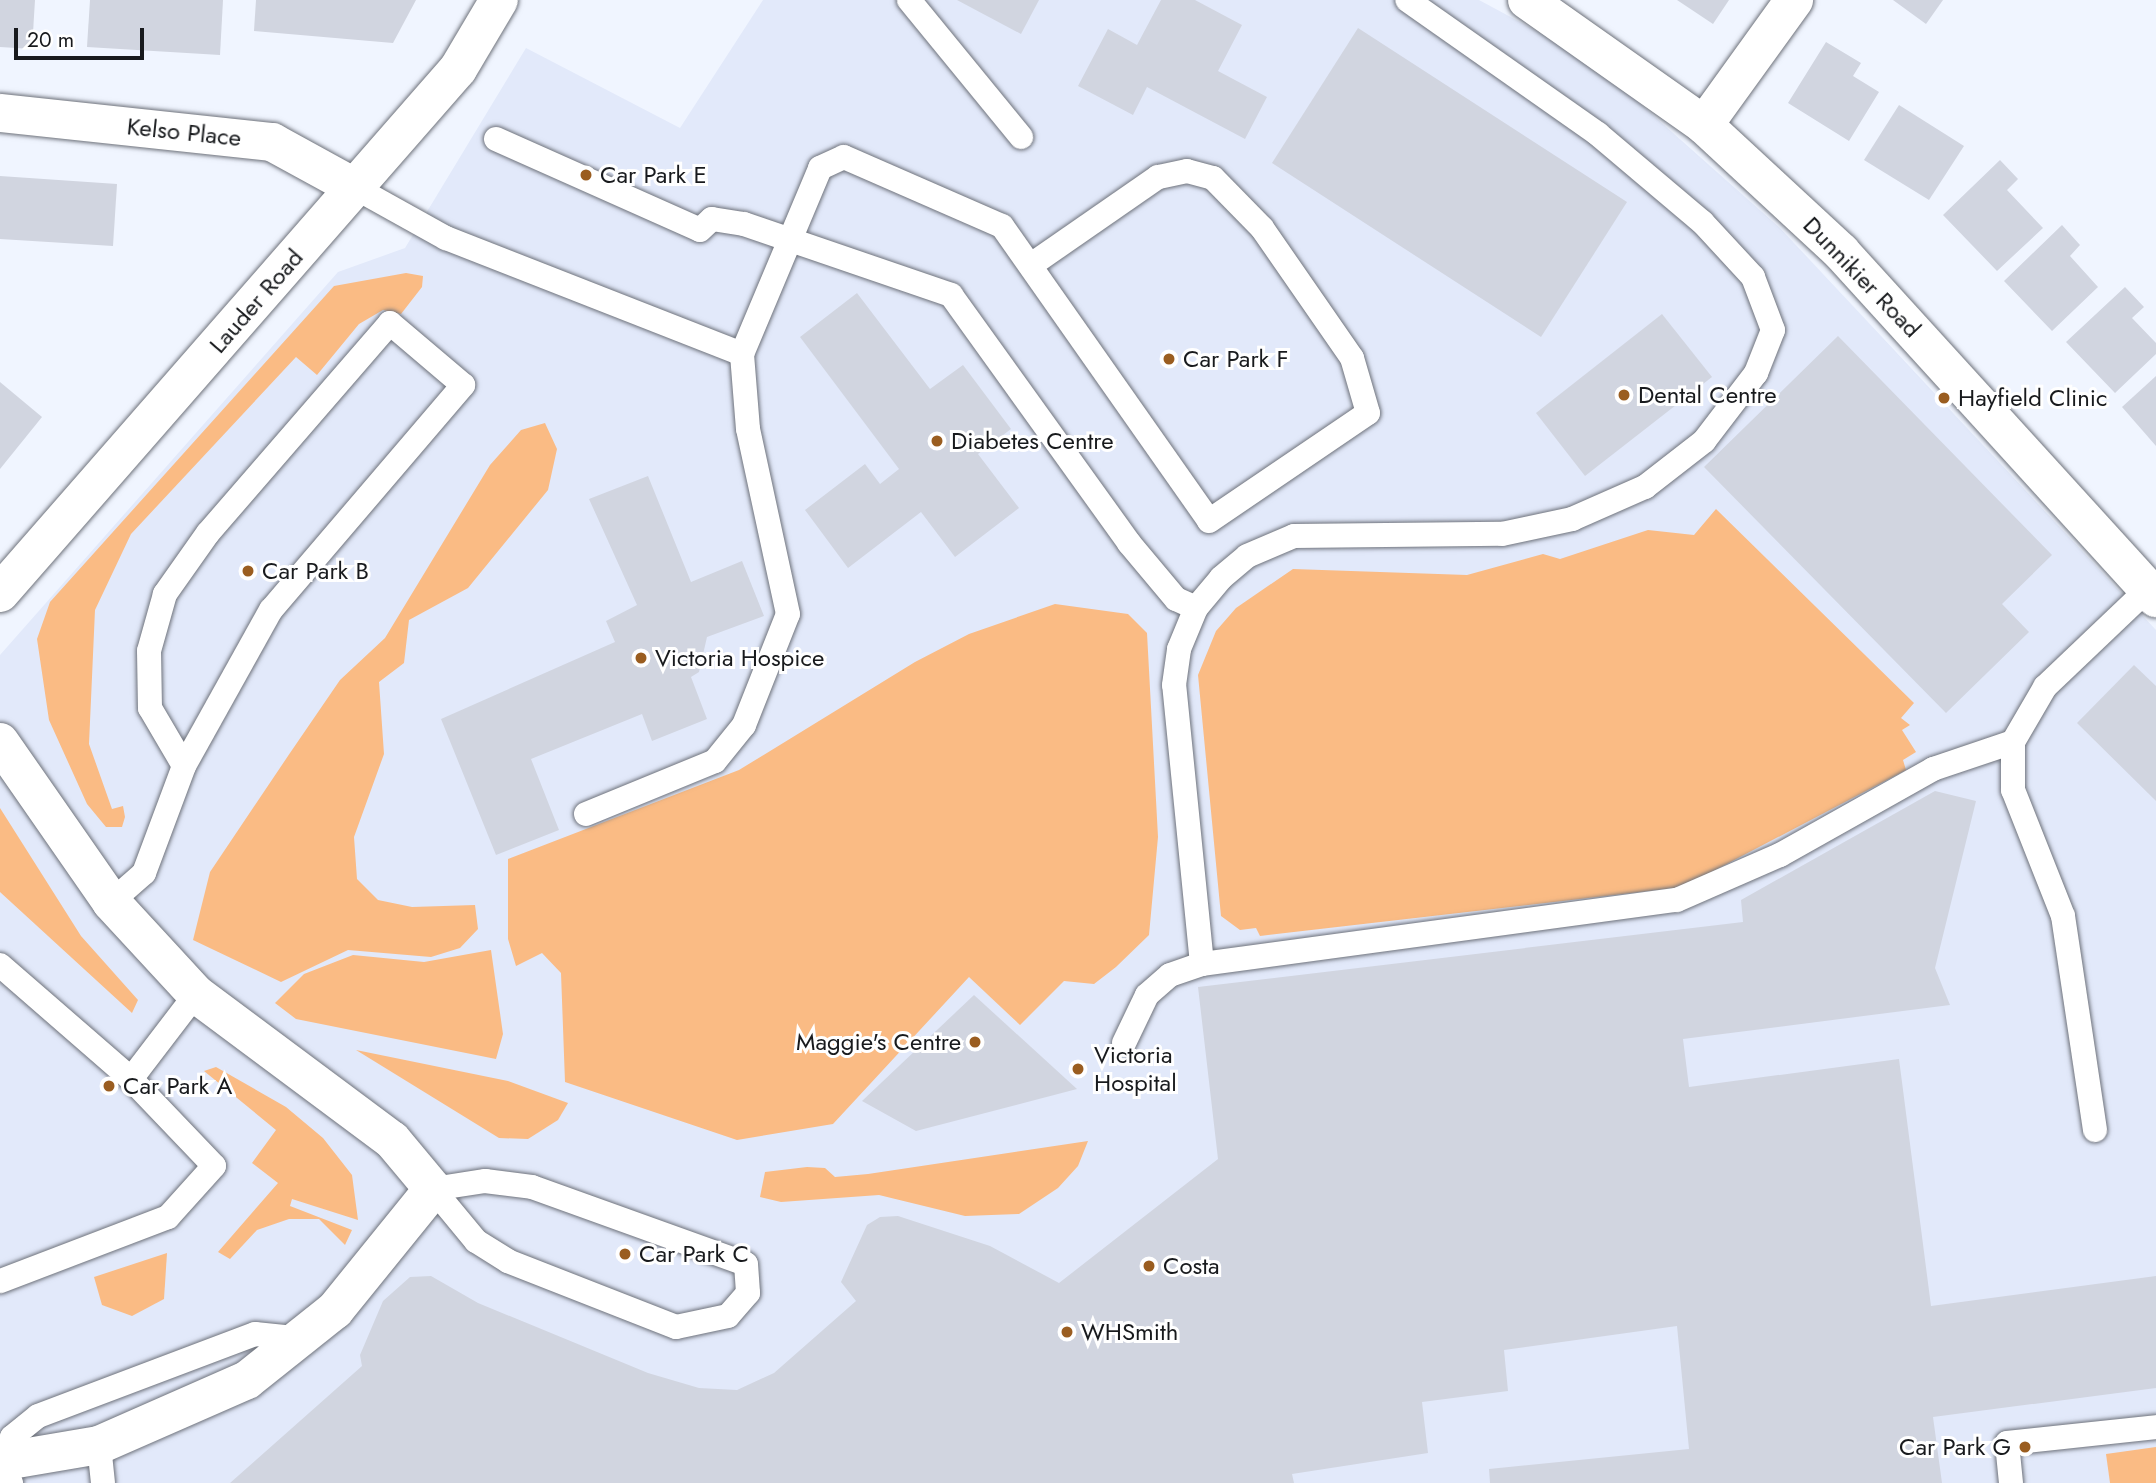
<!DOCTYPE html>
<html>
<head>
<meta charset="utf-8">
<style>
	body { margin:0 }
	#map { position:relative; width:2156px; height:1483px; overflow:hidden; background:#f0f5ff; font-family:Jost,sans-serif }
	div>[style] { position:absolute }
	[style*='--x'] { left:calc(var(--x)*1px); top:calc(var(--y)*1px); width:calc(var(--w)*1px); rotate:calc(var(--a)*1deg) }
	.built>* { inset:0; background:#e2e9fa }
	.green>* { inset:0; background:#fabb84 }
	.building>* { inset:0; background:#d1d5e0 }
	.roads { filter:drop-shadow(0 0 2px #6e727b) drop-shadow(0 0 2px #6e727b) }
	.lane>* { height:24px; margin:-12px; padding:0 12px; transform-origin:12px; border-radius:12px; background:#fff }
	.street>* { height:38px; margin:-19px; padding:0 19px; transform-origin:19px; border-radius:19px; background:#fff }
	.secondary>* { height:38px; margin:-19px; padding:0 19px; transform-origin:19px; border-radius:19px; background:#fff }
	.dots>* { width:19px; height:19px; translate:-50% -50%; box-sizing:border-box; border:4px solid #fff; border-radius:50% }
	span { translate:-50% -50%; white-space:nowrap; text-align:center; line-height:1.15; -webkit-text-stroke:6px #fff; paint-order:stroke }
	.street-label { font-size:24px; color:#181a1d }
	.poi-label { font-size:24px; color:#181a1d }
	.left { translate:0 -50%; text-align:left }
	.right { translate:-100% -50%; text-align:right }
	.scale { position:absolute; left:14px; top:28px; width:130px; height:32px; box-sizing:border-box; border:4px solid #181a1d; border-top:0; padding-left:9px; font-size:21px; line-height:24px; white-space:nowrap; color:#181a1d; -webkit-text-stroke:5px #fff; paint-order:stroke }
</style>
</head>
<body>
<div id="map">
	<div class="built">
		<i style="clip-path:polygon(763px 0,1479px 0,1592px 61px,1780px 228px,2156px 630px,2156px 1483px,0 1483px,0 655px,338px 272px,405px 248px,526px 48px,680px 128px)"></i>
	</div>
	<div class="green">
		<i style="clip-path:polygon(406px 273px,423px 276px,422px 287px,401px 314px,383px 310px,359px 324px,317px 375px,296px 357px,131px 534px,95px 610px,89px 744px,112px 809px,123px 806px,125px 817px,122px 827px,106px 827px,87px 804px,49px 720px,37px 639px,50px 602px,334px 286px)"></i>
		<i style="clip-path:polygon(545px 423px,557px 449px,548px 490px,468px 588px,409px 620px,404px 663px,379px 682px,384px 754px,354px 837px,357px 879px,378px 900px,412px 907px,475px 905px,478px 929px,460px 948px,431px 957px,348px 950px,281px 982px,193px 940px,210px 872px,290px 753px,340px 680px,385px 638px,490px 465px,521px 430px)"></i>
		<i style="clip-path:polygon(1716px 509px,1914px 703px,1901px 718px,1910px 725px,1902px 730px,1916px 752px,1903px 760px,1906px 770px,1683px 887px,1260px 936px,1256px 928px,1240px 930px,1221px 916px,1198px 675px,1216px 631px,1236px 608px,1293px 569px,1467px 575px,1543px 554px,1560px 559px,1648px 530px,1694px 535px)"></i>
		<i style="clip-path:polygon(1055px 604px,1128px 614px,1147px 633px,1158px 837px,1149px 935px,1116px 967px,1094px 984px,1064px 981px,1020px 1025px,969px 977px,833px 1124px,737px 1140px,565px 1082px,561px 973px,542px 953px,516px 966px,508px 939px,508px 859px,739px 770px,915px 662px,969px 634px)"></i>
		<i style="clip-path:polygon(0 808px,81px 936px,138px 1000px,132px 1013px,0 892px)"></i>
		<i style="clip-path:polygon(491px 950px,503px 1034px,496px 1059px,296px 1019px,275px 1003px,304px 974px,353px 955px,424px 962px)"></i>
		<i style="clip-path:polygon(356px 1050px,508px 1081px,568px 1103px,558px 1120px,528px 1139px,499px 1138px)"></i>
		<i style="clip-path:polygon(216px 1067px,286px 1107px,323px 1138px,352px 1175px,358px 1220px,292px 1199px,290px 1206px,352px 1230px,345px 1245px,319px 1219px,289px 1219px,257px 1230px,230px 1259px,218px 1252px,278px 1183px,252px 1163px,276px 1130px,204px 1071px)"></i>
		<i style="clip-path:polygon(1088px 1141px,1078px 1166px,1058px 1188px,1019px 1214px,965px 1216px,879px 1195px,781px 1202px,760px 1197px,765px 1172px,807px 1167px,825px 1168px,835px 1177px,868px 1174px)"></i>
		<i style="clip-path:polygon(167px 1253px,164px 1299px,132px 1316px,102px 1305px,94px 1277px)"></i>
		<i style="clip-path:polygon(2156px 1447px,2156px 1483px,2110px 1483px,2106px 1454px)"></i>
	</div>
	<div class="building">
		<i style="clip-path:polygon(0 0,35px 0,32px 49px,0 47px)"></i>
		<i style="clip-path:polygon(90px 0,223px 0,220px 55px,87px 47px)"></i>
		<i style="clip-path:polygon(256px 0,416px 0,393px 43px,254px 31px)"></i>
		<i style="clip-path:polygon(957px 0,1039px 0,1021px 34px)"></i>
		<i style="clip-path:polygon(1161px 0,1195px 0,1242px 25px,1218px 71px,1267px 97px,1245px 139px,1147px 87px,1133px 115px,1078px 86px,1108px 29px,1137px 45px)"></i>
		<i style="clip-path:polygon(1677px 0,1729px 0,1713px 24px)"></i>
		<i style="clip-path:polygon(1893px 0,1943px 0,1926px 24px)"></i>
		<i style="clip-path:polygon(1358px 28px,1627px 202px,1541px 337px,1272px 163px)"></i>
		<i style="clip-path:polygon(1826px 42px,1861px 63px,1853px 76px,1879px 92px,1849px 141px,1788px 103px)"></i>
		<i style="clip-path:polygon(1899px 105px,1964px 146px,1929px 200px,1864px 160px)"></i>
		<i style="clip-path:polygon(2000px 160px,2018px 179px,2007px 190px,2043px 228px,1997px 271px,1943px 215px)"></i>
		<i style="clip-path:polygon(0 176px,117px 184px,113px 246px,0 239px)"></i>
		<i style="clip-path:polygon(2062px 225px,2080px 245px,2070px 256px,2098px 287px,2052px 331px,2004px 281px)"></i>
		<i style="clip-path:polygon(2125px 287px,2144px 307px,2132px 318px,2156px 343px,2156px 354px,2115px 393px,2066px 342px)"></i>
		<i style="clip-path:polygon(857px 293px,930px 389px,963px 365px,1011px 429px,978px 454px,1019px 508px,955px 557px,921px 512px,848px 568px,805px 510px,865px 464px,880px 484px,899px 469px,800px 337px)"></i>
		<i style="clip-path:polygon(1662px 314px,1712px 377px,1585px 476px,1536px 413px)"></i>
		<i style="clip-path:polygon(1838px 336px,2052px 555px,2002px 604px,2029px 632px,1946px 713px,1704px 467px)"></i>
		<i style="clip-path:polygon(2156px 376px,2156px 446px,2122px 407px)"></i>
		<i style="clip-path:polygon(0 382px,42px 417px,0 469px)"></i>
		<i style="clip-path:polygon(648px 476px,691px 582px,742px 561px,764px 616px,707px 637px,699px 672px,691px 677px,707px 719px,652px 741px,642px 714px,531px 759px,559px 830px,496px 855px,441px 719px,615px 642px,606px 621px,637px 605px,589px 499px)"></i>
		<i style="clip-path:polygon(2134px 665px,2156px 686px,2156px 801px,2077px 723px)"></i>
		<i style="clip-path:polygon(1935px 791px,1976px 801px,1935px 968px,1950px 1005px,1683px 1039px,1689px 1087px,1899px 1059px,1931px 1306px,2156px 1276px,2156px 1388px,1933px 1417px,1942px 1483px,1490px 1483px,1489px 1469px,1689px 1449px,1677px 1326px,1504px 1350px,1508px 1391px,1422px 1402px,1428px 1453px,1292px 1474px,1294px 1483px,230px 1483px,362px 1366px,360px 1355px,383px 1301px,410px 1277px,431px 1276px,478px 1303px,648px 1373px,699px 1388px,737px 1390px,774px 1373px,856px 1301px,841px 1282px,867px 1225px,880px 1217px,898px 1216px,990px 1246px,1059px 1283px,1218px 1159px,1198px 987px,1743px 922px,1741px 900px)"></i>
		<i style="clip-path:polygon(974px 995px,1077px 1089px,916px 1131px,862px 1101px)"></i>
	</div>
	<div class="roads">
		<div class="lane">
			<i style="--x:909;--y:0;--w:177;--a:50.7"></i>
			<i style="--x:496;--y:139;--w:223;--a:24"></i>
			<i style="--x:700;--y:230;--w:16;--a:-43"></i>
			<i style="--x:712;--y:219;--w:32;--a:9"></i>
			<i style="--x:744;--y:224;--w:219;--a:18.9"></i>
			<i style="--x:951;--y:295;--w:305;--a:54.3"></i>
			<i style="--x:1129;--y:543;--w:73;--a:50"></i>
			<i style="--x:1176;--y:599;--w:22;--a:24"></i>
			<i style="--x:356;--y:188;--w:103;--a:29.1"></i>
			<i style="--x:446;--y:238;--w:318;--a:21.4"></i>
			<i style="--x:742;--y:354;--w:202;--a:-67.2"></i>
			<i style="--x:820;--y:168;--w:26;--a:-25"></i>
			<i style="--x:844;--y:157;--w:172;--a:23.6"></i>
			<i style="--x:1002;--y:226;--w:360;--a:54.9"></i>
			<i style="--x:1209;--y:521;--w:192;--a:-34.2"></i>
			<i style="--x:1368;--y:413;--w:57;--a:-106.2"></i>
			<i style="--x:1352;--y:358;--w:158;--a:-124.7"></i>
			<i style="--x:1262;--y:228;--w:70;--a:-134.4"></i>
			<i style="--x:1213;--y:178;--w:27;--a:-165"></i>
			<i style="--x:1187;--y:171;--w:30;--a:168"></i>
			<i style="--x:1158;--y:177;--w:155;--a:145.3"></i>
			<i style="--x:586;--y:814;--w:139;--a:-22.3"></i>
			<i style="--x:715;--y:761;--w:46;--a:-51.1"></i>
			<i style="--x:744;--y:725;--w:119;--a:-68.4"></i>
			<i style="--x:788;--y:614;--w:189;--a:-102.2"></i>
			<i style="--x:748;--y:429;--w:75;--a:-94.6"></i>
			<i style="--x:111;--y:902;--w:44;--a:-41.3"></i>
			<i style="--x:144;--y:873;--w:114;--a:-69.5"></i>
			<i style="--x:184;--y:766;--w:179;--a:-60.9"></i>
			<i style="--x:271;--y:610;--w:296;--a:-49.5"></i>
			<i style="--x:463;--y:385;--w:96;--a:-139.7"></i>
			<i style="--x:390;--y:323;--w:278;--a:130.9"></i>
			<i style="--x:208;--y:533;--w:75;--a:125.2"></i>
			<i style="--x:165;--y:594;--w:59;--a:105.7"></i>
			<i style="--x:149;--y:651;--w:57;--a:89"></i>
			<i style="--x:150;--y:708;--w:67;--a:59.6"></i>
			<i style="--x:1202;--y:964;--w:479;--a:-7.7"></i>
			<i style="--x:1677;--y:900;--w:112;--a:-23.6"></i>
			<i style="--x:1780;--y:855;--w:176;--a:-29.3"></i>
			<i style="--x:1933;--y:769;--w:84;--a:-18.6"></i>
			<i style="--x:0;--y:965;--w:174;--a:41"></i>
			<i style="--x:131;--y:1079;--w:120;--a:46.3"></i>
			<i style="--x:214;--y:1166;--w:69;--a:132"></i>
			<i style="--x:168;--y:1217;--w:180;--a:159.1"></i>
			<i style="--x:1124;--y:1043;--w:53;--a:-64.4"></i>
			<i style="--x:1147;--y:995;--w:30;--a:-41"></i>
			<i style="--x:1170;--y:975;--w:34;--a:-19"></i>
			<i style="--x:1202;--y:964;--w:280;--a:-95.7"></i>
			<i style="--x:1174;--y:685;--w:36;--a:-82"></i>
			<i style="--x:1179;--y:649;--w:44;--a:-67.5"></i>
			<i style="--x:1196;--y:608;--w:39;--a:-50"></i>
			<i style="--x:1221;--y:578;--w:34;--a:-40"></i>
			<i style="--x:1247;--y:556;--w:51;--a:-23.1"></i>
			<i style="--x:1294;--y:536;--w:208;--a:-0.6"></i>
			<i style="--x:1502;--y:534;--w:72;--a:-12.1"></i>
			<i style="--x:1572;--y:519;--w:80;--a:-23.7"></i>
			<i style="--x:1645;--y:487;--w:75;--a:-37.9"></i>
			<i style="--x:1704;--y:441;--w:86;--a:-52.6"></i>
			<i style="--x:1756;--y:373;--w:46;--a:-68.4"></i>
			<i style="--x:1773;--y:330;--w:57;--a:-110.7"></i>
			<i style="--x:1753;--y:277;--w:75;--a:-132.8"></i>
			<i style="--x:1702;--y:222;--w:136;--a:-139.8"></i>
			<i style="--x:1598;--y:134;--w:233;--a:-144.9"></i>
			<i style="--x:131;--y:1079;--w:107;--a:-52.6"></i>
			<i style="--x:2095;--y:1130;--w:216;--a:-98.5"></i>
			<i style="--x:2063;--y:916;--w:136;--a:-111.6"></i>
			<i style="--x:2013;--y:790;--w:48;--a:-90"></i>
			<i style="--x:2013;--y:742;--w:64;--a:-59.8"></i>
			<i style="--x:2045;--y:687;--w:141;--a:-43.6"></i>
			<i style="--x:485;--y:1181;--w:47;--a:7.3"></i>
			<i style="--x:532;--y:1187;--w:227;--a:19.8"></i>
			<i style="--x:746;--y:1264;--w:29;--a:86"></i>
			<i style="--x:748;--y:1293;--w:30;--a:131"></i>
			<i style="--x:728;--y:1316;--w:53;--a:168.1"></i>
			<i style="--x:676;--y:1327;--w:180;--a:-158.6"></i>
			<i style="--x:508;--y:1261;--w:38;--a:-148"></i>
			<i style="--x:476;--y:1241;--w:67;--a:-129.6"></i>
			<i style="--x:433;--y:1189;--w:53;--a:-8.7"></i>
			<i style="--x:99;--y:1445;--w:38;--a:84"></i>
			<i style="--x:11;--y:1483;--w:23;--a:-113"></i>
			<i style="--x:2;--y:1462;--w:27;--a:-68"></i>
			<i style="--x:12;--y:1437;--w:33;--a:-39"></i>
			<i style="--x:38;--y:1416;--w:232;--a:-20.7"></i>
			<i style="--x:255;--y:1334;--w:49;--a:5.8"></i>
			<i style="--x:2011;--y:1483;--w:40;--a:-95.7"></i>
			<i style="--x:2007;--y:1443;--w:150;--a:-6.1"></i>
		</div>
		<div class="street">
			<i style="--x:0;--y:113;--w:274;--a:6.1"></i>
			<i style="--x:272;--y:142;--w:96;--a:28.7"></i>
			<i style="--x:1704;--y:125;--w:154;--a:-54.2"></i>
			<i style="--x:0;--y:593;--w:696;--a:-48.85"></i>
			<i style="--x:458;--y:69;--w:80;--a:-59.3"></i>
			<i style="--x:0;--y:742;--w:195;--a:55.2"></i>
			<i style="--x:111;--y:902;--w:125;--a:47.3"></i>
			<i style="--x:196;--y:994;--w:244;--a:36.7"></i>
			<i style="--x:392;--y:1140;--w:64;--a:50.1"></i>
			<i style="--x:433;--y:1189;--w:156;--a:129"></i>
			<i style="--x:335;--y:1310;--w:112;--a:141.5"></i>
			<i style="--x:247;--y:1380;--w:162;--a:156.3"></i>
			<i style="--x:99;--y:1445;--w:100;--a:170.3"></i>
		</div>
		<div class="secondary">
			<i style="--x:1527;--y:0;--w:217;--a:35.2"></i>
			<i style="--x:1704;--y:125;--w:187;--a:42.8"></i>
			<i style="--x:1841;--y:252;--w:468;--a:47.7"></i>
		</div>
	</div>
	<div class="dots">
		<i style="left:586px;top:175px;background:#9a5d20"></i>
		<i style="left:1169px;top:359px;background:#9a5d20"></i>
		<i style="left:1624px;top:395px;background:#9a5d20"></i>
		<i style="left:1944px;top:398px;background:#9a5d20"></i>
		<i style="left:937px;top:441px;background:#9a5d20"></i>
		<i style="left:248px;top:571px;background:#9a5d20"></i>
		<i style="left:641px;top:658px;background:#9a5d20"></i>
		<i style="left:975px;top:1042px;background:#9a5d20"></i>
		<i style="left:1078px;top:1069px;background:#9a5d20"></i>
		<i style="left:109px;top:1086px;background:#9a5d20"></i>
		<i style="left:625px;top:1254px;background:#9a5d20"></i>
		<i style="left:1149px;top:1266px;background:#9a5d20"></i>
		<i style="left:1067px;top:1332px;background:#9a5d20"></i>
		<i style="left:2025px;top:1447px;background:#9a5d20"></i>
	</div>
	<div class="street-label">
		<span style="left:184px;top:132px;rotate:6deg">Kelso Place</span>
		<span style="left:1862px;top:277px;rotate:46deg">Dunnikier Road</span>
		<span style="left:256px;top:301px;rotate:-49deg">Lauder Road</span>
	</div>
	<div class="poi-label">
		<span class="left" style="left:600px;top:175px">Car Park E</span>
		<span class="left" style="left:1183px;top:359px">Car Park F</span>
		<span class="left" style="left:1638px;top:395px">Dental Centre</span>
		<span class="left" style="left:1958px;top:398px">Hayfield Clinic</span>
		<span class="left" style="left:951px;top:441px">Diabetes Centre</span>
		<span class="left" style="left:262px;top:571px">Car Park B</span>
		<span class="left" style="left:655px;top:658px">Victoria Hospice</span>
		<span class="right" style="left:961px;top:1042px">Maggie's Centre</span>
		<span class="left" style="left:1094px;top:1069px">Victoria<br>Hospital</span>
		<span class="left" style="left:123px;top:1086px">Car Park A</span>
		<span class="left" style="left:639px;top:1254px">Car Park C</span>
		<span class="left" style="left:1163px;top:1266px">Costa</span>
		<span class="left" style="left:1081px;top:1332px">WHSmith</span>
		<span class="right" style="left:2011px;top:1447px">Car Park G</span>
	</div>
	<div class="scale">20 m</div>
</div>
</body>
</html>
